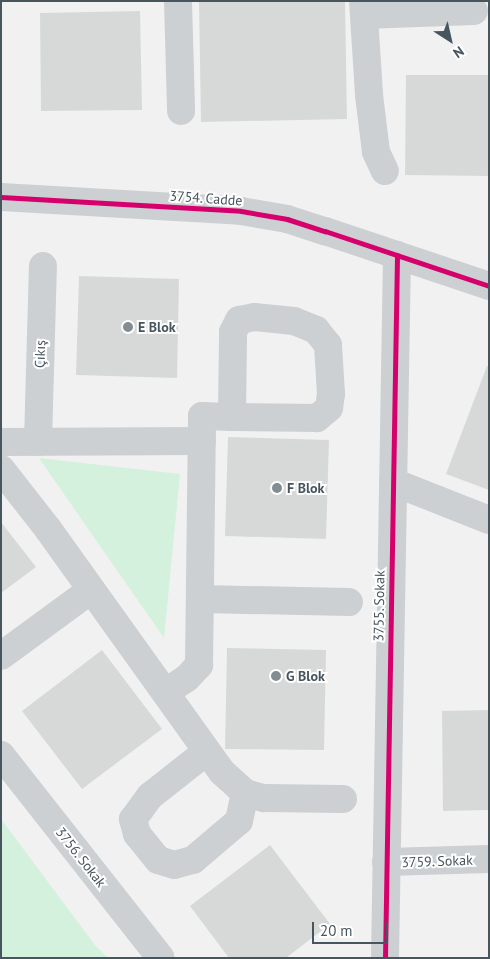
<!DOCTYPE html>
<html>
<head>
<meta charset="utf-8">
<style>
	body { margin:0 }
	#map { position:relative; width:490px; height:959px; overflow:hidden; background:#f1f1f1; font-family:"PT Sans",sans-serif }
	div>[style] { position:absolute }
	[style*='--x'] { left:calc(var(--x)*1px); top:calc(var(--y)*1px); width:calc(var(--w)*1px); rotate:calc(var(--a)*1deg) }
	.green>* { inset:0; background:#d4f1dd }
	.building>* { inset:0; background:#d7d9d9 }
	.minor>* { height:28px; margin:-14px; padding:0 14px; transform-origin:14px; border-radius:14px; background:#ccd0d2 }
	.cycleway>* { height:5px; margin:-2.5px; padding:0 2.5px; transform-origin:2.5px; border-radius:2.5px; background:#d6006c }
	.dots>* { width:14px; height:14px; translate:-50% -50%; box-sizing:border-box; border:2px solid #fff; border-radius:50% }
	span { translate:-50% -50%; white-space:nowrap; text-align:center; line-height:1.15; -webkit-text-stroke:4px #fff; paint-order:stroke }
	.street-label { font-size:14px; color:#47555e }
	.poi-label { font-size:14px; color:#47555e; font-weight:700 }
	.left { translate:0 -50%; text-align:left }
	.frame { position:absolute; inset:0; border:2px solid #47555e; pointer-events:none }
	.north { position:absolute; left:425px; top:15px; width:50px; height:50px; -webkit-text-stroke:4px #fff; paint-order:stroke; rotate:145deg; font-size:14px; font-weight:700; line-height:20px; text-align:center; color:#47555e }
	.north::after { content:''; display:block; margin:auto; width:18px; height:22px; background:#47555e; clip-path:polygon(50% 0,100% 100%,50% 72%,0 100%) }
	.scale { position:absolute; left:312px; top:922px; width:76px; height:22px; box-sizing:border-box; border:2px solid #47555e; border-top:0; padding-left:6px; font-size:15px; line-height:18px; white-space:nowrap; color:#47555e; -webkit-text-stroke:4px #fff; paint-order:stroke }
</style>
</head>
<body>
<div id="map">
	<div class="green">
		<i style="clip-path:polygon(39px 458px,180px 474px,164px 638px)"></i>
		<i style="clip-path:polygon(1px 819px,95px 945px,108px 958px,1px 958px)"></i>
	</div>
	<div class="building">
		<i style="clip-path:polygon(199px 1px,345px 1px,347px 119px,201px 122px)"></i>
		<i style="clip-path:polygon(140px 11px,142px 110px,41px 111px,40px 13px)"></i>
		<i style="clip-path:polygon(406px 75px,489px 75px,489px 176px,405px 175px)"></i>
		<i style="clip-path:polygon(79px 276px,179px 279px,177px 378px,76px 375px)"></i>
		<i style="clip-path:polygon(487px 366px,489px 366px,489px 490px,446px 474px)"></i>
		<i style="clip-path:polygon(228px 437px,329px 440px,326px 539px,225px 536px)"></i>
		<i style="clip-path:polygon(1px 522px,36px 567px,1px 593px)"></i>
		<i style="clip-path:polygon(227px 648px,326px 650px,324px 750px,225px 749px)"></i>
		<i style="clip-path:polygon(102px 650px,162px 729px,82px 789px,22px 711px)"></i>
		<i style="clip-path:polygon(489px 710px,489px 810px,443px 811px,442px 711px)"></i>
		<i style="clip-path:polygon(270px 845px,330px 924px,286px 958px,229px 958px,190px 906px)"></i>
	</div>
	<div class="minor">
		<i style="--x:178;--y:1;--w:110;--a:88.4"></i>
		<i style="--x:363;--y:1;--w:94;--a:86.3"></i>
		<i style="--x:369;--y:95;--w:57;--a:83"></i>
		<i style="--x:376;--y:152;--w:21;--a:65"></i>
		<i style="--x:364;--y:15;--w:110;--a:-2.1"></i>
		<i style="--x:1;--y:197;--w:240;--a:3.3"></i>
		<i style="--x:241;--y:211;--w:47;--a:9.9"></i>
		<i style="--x:287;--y:219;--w:40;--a:18"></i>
		<i style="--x:325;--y:231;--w:173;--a:18.5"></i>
		<i style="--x:1;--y:442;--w:201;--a:-0.3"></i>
		<i style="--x:38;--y:442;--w:176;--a:-88.4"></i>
		<i style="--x:1;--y:469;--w:76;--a:51.9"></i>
		<i style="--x:48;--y:529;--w:299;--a:54.4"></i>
		<i style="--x:222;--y:772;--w:31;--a:42"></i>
		<i style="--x:245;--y:793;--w:20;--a:15"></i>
		<i style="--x:264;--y:798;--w:79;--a:0.7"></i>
		<i style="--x:393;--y:482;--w:103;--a:21.6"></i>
		<i style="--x:202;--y:599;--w:147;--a:1.2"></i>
		<i style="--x:1;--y:656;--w:112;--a:-36.3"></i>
		<i style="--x:166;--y:692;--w:25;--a:-34"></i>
		<i style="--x:187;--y:678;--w:18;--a:-47"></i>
		<i style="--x:199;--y:665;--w:249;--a:-89.3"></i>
		<i style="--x:202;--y:416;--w:30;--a:2"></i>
		<i style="--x:232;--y:417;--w:85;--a:-89.3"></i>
		<i style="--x:233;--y:332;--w:13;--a:-63"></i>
		<i style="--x:239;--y:320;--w:15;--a:-11"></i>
		<i style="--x:254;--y:317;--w:40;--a:5.7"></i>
		<i style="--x:294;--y:321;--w:24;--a:22"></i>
		<i style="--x:316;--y:330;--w:19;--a:51"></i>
		<i style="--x:328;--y:345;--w:49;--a:86.5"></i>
		<i style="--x:331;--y:394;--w:14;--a:98"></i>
		<i style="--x:329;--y:408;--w:16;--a:140"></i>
		<i style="--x:317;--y:418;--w:85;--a:-179.3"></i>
		<i style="--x:206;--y:752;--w:71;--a:141.8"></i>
		<i style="--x:150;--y:796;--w:29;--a:126"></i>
		<i style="--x:133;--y:819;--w:16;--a:75"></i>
		<i style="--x:137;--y:834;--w:33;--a:51"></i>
		<i style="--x:158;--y:860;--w:17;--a:17"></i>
		<i style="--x:174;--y:865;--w:20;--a:-15"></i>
		<i style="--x:193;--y:860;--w:60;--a:-40.3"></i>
		<i style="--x:239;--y:821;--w:29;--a:-78"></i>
		<i style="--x:1;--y:755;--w:258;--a:51.8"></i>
		<i style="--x:386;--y:862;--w:103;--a:-1.7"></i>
		<i style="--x:385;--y:958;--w:703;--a:-89.02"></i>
	</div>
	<div class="cycleway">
		<i style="--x:1;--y:197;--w:240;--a:3.3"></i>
		<i style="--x:241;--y:211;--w:47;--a:9.9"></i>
		<i style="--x:287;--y:219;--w:40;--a:18"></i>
		<i style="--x:325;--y:231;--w:173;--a:18.5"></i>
		<i style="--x:385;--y:958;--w:703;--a:-89.02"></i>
	</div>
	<div class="dots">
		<i style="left:128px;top:327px;background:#828c91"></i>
		<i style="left:277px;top:488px;background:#828c91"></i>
		<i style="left:276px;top:676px;background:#828c91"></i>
	</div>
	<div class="street-label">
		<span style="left:206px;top:198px;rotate:4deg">3754. Cadde</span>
		<span style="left:40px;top:354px;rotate:-88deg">Çıkış</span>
		<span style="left:379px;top:606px;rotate:-89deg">3755. Sokak</span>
		<span style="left:81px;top:857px;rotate:52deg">3756. Sokak</span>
		<span style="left:437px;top:861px;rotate:-2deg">3759. Sokak</span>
	</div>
	<div class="poi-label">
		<span class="left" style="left:138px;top:327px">E Blok</span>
		<span class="left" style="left:287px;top:488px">F Blok</span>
		<span class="left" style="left:286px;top:676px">G Blok</span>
	</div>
	<div class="frame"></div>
	<div class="north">N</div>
	<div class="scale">20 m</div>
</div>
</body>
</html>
